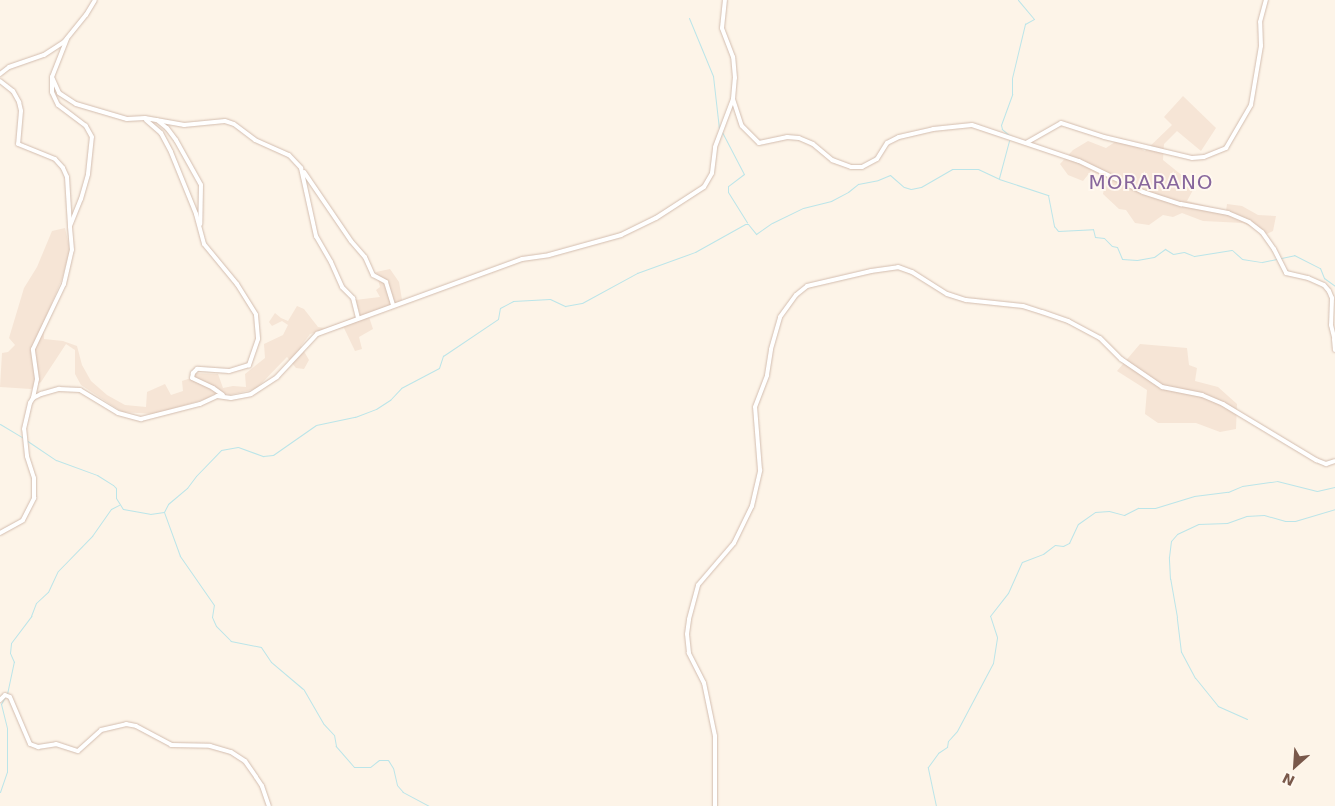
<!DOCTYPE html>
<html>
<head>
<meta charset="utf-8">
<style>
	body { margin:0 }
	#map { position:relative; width:1335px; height:806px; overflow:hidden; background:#fdf4e8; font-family:"DejaVu Sans",sans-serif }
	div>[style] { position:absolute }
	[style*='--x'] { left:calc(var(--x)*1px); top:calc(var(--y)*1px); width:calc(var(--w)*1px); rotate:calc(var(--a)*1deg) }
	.residential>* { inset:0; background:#f6e5d6 }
	.stream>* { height:1px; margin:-0.5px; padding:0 0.5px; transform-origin:0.5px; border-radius:0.5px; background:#bbe5e9 }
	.roads { filter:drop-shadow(0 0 1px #d3bdaf) drop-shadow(0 0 1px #d3bdaf) }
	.minor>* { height:4px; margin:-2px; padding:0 2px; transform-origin:2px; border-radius:2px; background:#fff }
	span { translate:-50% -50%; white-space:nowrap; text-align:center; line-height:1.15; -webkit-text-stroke:4px #fff8ef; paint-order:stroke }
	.quarter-label { font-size:20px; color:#87669c; letter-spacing:1px }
	.north { position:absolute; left:1270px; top:741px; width:50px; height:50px; -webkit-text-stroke:4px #fff8ef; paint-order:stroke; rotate:206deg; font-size:14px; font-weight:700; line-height:20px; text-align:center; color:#79584a }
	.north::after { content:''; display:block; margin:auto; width:18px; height:22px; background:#79584a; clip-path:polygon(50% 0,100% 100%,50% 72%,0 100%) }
</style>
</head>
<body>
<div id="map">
	<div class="residential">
		<i style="clip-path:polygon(1183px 96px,1216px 128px,1201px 151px,1177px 131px,1164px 144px,1163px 160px,1184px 177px,1181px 184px,1193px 190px,1187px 201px,1226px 211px,1227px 204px,1242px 206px,1258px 215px,1276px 216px,1273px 231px,1267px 234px,1243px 223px,1203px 221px,1182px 213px,1173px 217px,1163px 215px,1149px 225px,1135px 223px,1126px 210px,1119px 209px,1103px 194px,1106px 178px,1091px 171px,1083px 181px,1068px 175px,1060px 164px,1073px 150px,1088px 141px,1106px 148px,1121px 138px,1145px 151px,1172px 125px,1164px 117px)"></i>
		<i style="clip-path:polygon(65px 228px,70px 250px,62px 279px,43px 324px,44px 339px,63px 341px,77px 346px,82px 365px,91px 381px,107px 395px,125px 405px,146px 407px,147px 392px,165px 384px,171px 395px,183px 391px,182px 381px,194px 377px,195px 373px,218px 374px,223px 388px,233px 386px,246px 387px,245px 374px,265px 358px,264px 344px,283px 335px,288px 325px,282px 321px,272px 326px,269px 322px,275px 313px,281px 318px,288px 321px,297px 306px,304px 309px,318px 327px,325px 328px,345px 321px,360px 314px,355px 300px,380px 297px,376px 290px,380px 287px,376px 272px,390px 269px,399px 282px,402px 300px,369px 317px,373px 329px,359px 337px,362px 349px,355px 351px,344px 328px,318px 332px,310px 334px,301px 346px,309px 360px,304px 369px,296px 368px,287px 357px,256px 389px,230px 395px,216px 393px,206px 399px,154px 414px,122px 412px,81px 385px,75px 374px,75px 350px,66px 344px,41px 382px,31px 389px,0 387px,2px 353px,8px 352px,15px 345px,9px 338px,24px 288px,37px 267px,52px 231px)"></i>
		<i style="clip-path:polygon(1140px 344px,1187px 348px,1189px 365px,1197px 368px,1195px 381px,1218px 387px,1237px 404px,1236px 429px,1220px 432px,1196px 423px,1158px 423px,1145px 414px,1147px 390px,1117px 371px)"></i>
	</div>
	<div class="stream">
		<i style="--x:689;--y:18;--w:63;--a:67.5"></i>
		<i style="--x:713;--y:76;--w:53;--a:83.5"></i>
		<i style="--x:722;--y:132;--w:47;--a:62.4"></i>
		<i style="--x:744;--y:174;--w:20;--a:143"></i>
		<i style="--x:728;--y:186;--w:6;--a:90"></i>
		<i style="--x:728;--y:192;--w:36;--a:58"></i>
		<i style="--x:1010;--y:136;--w:11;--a:-139"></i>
		<i style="--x:1002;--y:129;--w:4;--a:-104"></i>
		<i style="--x:1001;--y:125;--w:33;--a:-70"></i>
		<i style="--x:1012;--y:94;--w:16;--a:-90"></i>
		<i style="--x:1012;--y:78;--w:56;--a:-76.5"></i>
		<i style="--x:1025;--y:24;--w:10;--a:-29"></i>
		<i style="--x:1034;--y:19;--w:25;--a:-130"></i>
		<i style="--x:999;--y:178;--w:39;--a:-75"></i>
		<i style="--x:0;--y:424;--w:27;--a:31"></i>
		<i style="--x:26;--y:440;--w:36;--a:34"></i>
		<i style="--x:56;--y:460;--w:44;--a:20.1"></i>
		<i style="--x:97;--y:475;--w:19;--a:32"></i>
		<i style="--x:113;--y:485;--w:4;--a:45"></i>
		<i style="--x:116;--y:488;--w:10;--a:90"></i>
		<i style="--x:116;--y:498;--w:13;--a:58"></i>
		<i style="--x:123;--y:509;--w:27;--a:10"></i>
		<i style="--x:150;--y:514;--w:14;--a:-8"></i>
		<i style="--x:7;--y:694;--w:33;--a:-78"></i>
		<i style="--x:14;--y:662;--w:10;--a:-114"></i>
		<i style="--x:10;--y:653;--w:10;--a:-84"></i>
		<i style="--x:11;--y:643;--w:34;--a:-53"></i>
		<i style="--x:31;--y:616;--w:14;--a:-69"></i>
		<i style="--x:36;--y:603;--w:16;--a:-43"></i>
		<i style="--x:48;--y:592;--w:23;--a:-65"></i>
		<i style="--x:58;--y:571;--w:49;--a:-45.8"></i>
		<i style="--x:92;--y:536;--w:33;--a:-55"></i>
		<i style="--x:111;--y:509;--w:9;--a:-27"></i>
		<i style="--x:1247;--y:719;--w:32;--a:-156"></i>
		<i style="--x:1218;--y:706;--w:36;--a:-129"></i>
		<i style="--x:1195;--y:678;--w:30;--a:-118"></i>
		<i style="--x:1181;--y:652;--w:35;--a:-97"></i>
		<i style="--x:1177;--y:617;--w:39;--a:-100"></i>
		<i style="--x:1170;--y:579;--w:22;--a:-93"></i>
		<i style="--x:1169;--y:557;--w:16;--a:-83"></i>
		<i style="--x:1171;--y:541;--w:9;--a:-49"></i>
		<i style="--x:1177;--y:534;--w:23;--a:-25"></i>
		<i style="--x:1198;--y:524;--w:29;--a:-2"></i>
		<i style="--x:1227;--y:523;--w:20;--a:-20"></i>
		<i style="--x:1246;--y:516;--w:18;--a:-3"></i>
		<i style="--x:1264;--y:515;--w:22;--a:16"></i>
		<i style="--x:1285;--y:521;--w:10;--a:0"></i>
		<i style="--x:1295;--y:521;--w:42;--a:-16.7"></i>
		<i style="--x:0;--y:792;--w:21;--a:-71"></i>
		<i style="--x:7;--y:772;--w:44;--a:-90"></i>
		<i style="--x:7;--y:728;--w:25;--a:-104"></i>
		<i style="--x:1;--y:704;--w:8;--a:-60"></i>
		<i style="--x:429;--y:806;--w:30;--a:-152"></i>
		<i style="--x:403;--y:792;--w:9;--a:-131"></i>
		<i style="--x:397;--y:785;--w:17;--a:-103"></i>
		<i style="--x:393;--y:768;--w:9;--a:-122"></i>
		<i style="--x:388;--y:760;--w:9;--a:180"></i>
		<i style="--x:379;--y:760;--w:11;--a:142"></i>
		<i style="--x:370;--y:767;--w:16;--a:180"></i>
		<i style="--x:354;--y:767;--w:28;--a:-131"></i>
		<i style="--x:336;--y:746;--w:11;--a:-100"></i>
		<i style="--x:334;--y:735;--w:16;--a:-133"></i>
		<i style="--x:323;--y:723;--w:39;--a:-120"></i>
		<i style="--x:303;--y:689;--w:42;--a:-139.8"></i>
		<i style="--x:271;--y:662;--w:18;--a:-124"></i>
		<i style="--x:261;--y:647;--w:31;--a:-169"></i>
		<i style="--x:231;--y:641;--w:21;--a:-135"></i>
		<i style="--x:216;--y:626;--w:10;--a:-114"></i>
		<i style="--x:212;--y:617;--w:12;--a:-81"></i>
		<i style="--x:214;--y:605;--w:60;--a:-124.8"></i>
		<i style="--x:180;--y:556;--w:47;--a:-110"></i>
		<i style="--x:164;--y:512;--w:9;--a:-63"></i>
		<i style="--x:168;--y:504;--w:25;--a:-40"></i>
		<i style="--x:187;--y:488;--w:15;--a:-53"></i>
		<i style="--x:196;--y:476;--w:36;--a:-46"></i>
		<i style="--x:221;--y:450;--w:17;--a:-10"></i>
		<i style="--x:238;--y:447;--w:27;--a:20"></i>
		<i style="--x:263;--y:456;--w:10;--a:-6"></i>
		<i style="--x:273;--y:455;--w:52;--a:-34.9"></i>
		<i style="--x:316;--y:425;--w:40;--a:-12"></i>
		<i style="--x:355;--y:417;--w:22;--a:-21"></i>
		<i style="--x:376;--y:409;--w:17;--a:-33"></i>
		<i style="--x:390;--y:400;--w:16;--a:-47"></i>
		<i style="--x:401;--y:388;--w:43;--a:-27.8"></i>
		<i style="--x:439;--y:368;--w:13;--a:-72"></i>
		<i style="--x:443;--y:356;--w:66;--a:-33.9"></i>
		<i style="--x:498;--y:319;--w:11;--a:-80"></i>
		<i style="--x:500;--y:308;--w:15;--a:-28"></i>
		<i style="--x:513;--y:301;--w:37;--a:-3"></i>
		<i style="--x:550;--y:299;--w:17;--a:25"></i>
		<i style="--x:565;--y:306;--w:17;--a:-10"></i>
		<i style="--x:582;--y:303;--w:63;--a:-28.6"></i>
		<i style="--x:637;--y:273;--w:62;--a:-19.9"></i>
		<i style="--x:695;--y:252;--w:57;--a:-29.2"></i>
		<i style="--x:745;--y:224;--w:3;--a:0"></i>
		<i style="--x:748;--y:224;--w:13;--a:51"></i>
		<i style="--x:756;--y:234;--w:19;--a:-35"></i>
		<i style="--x:772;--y:223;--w:34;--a:-26"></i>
		<i style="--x:803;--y:208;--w:29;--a:-14"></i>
		<i style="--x:831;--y:201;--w:19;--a:-28"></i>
		<i style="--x:848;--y:192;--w:13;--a:-39"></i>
		<i style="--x:858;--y:184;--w:20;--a:-11"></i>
		<i style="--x:878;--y:180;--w:13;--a:-23"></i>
		<i style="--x:890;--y:175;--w:18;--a:41"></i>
		<i style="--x:904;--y:187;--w:7;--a:16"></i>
		<i style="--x:911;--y:189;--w:10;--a:-11"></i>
		<i style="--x:921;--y:187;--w:36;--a:-30"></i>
		<i style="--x:952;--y:169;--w:26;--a:0"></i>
		<i style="--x:978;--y:169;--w:23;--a:25"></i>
		<i style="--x:999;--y:179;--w:52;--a:18.1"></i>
		<i style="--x:1048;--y:195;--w:32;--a:79"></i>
		<i style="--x:1054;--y:226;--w:6;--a:51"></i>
		<i style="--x:1058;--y:231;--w:35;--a:-3"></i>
		<i style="--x:1093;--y:229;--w:8;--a:76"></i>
		<i style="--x:1095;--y:237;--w:9;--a:6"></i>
		<i style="--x:1104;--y:238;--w:11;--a:45"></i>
		<i style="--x:1112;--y:246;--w:5;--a:11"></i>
		<i style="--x:1117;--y:247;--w:13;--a:67"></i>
		<i style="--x:1122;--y:259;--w:15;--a:4"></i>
		<i style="--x:1137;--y:260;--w:17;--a:-10"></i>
		<i style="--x:1154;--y:257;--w:14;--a:-36"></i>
		<i style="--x:1165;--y:249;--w:9;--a:32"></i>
		<i style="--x:1173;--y:254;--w:11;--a:-10"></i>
		<i style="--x:1184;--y:252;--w:11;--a:22"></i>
		<i style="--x:1194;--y:256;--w:38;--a:-9"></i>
		<i style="--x:1232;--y:250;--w:13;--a:42"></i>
		<i style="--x:1242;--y:259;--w:20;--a:9"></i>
		<i style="--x:1262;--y:262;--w:33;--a:-12"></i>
		<i style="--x:1294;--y:255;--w:29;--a:27"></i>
		<i style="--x:1320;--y:268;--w:11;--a:68"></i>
		<i style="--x:1324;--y:278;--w:14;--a:36"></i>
		<i style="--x:936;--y:806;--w:40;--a:-102"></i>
		<i style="--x:928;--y:767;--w:17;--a:-54"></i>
		<i style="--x:938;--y:753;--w:11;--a:-34"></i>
		<i style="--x:947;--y:747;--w:6;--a:-81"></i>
		<i style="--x:948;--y:741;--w:13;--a:-48"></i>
		<i style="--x:957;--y:731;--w:77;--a:-62.1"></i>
		<i style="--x:993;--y:663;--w:26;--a:-81"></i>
		<i style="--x:997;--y:637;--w:22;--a:-108"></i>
		<i style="--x:990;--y:616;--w:29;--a:-52"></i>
		<i style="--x:1008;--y:593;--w:34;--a:-66"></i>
		<i style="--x:1022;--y:562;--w:22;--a:-21"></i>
		<i style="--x:1043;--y:554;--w:15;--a:-37"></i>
		<i style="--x:1055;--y:545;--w:8;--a:7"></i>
		<i style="--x:1063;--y:546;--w:7;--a:-27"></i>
		<i style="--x:1069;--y:543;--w:21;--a:-65"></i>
		<i style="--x:1078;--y:524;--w:21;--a:-35"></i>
		<i style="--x:1095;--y:512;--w:14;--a:-4"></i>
		<i style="--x:1109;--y:511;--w:16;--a:15"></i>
		<i style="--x:1124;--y:515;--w:16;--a:-27"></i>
		<i style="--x:1138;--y:508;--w:17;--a:0"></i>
		<i style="--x:1155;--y:508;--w:41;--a:-17.1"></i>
		<i style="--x:1194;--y:496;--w:34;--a:-7"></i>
		<i style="--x:1228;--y:492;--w:15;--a:-23"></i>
		<i style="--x:1242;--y:486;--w:35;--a:-8"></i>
		<i style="--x:1277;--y:481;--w:41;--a:14"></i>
		<i style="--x:1317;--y:491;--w:18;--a:-13"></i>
	</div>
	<div class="roads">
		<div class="minor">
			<i style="--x:0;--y:74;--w:11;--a:-38"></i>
			<i style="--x:9;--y:67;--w:37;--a:-19"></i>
			<i style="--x:44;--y:55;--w:24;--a:-33"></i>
			<i style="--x:64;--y:42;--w:35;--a:-51"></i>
			<i style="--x:86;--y:15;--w:17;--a:-59"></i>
			<i style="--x:52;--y:77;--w:17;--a:66"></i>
			<i style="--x:59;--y:93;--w:20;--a:33"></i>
			<i style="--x:76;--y:104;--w:53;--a:16.4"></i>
			<i style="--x:127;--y:119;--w:18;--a:-3"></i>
			<i style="--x:145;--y:118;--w:40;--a:10"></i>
			<i style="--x:184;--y:125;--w:41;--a:-5.6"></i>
			<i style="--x:225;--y:121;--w:9;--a:18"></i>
			<i style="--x:234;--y:124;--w:26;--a:37"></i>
			<i style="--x:255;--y:140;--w:37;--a:24"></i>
			<i style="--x:289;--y:155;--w:18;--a:47"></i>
			<i style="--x:301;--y:168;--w:70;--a:77.6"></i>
			<i style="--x:316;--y:236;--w:30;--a:60"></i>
			<i style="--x:331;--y:262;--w:27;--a:66"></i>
			<i style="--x:342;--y:287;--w:16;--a:45"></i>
			<i style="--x:353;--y:298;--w:21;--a:76"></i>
			<i style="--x:0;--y:81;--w:16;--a:38"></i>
			<i style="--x:13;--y:91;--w:13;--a:61"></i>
			<i style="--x:19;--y:102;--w:9;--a:77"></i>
			<i style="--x:21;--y:111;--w:33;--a:95"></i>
			<i style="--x:18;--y:144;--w:40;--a:22"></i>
			<i style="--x:55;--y:159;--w:12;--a:48"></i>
			<i style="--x:63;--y:168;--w:10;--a:66"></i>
			<i style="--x:67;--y:177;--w:49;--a:86.5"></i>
			<i style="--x:733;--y:99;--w:28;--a:72"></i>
			<i style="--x:742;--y:126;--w:24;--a:45"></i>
			<i style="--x:759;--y:143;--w:29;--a:-12"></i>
			<i style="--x:787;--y:137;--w:12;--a:5"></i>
			<i style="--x:799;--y:138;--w:15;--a:23"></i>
			<i style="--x:813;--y:144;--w:25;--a:40"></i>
			<i style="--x:832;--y:160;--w:20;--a:20"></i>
			<i style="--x:851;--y:167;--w:11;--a:0"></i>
			<i style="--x:862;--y:167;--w:17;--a:-28"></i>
			<i style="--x:877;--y:159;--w:19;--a:-58"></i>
			<i style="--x:887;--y:143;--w:13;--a:-27"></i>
			<i style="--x:899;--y:137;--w:35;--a:-13"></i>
			<i style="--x:933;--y:129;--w:39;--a:-6"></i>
			<i style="--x:972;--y:125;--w:113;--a:18.6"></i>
			<i style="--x:1079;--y:161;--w:71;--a:25.8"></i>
			<i style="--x:1143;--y:192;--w:40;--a:18"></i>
			<i style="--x:1181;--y:204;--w:48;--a:10.8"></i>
			<i style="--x:1228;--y:213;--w:23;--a:23"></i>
			<i style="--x:1249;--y:222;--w:16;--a:38"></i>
			<i style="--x:1262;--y:232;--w:21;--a:55"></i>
			<i style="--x:1274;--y:249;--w:27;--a:63"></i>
			<i style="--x:1286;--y:273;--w:23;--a:13"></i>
			<i style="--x:1308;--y:278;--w:17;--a:24"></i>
			<i style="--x:1324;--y:285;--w:8;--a:50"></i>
			<i style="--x:1329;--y:291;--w:8;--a:67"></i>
			<i style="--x:1332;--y:298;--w:27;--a:92"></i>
			<i style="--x:1331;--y:325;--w:16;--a:76"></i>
			<i style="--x:146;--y:120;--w:20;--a:41"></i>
			<i style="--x:161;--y:133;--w:21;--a:62"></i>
			<i style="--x:171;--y:152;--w:67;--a:68"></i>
			<i style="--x:196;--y:214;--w:31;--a:75"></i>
			<i style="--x:204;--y:244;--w:52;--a:50.5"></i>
			<i style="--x:237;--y:284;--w:36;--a:58"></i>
			<i style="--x:256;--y:315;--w:24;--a:85"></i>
			<i style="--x:258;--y:339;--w:28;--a:109"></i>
			<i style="--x:249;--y:365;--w:21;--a:163"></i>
			<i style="--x:229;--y:371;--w:32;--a:-176"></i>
			<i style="--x:197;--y:369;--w:6;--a:135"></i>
			<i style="--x:193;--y:373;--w:5;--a:101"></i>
			<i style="--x:192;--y:378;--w:23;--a:25"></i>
			<i style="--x:213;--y:388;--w:12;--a:35"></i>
			<i style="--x:157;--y:120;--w:13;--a:39"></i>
			<i style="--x:167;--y:128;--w:15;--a:53"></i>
			<i style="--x:176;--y:140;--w:51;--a:60.9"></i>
			<i style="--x:201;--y:185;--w:39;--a:91"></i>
			<i style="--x:1026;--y:143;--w:40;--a:-29.7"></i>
			<i style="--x:1061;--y:123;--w:45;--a:18"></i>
			<i style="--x:1104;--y:137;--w:90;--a:13.4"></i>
			<i style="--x:1192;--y:158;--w:12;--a:-5"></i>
			<i style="--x:1204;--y:157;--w:24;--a:-22"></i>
			<i style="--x:1226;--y:148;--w:50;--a:-59.8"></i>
			<i style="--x:1251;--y:105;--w:60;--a:-80.4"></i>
			<i style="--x:1261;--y:46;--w:24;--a:-92"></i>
			<i style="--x:1260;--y:22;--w:23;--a:-75"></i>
			<i style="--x:304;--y:172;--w:83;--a:55.7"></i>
			<i style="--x:351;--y:241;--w:21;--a:49"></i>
			<i style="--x:365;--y:257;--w:20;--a:66"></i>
			<i style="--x:373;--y:275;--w:15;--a:28"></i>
			<i style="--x:386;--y:282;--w:24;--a:73"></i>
			<i style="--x:1334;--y:339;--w:11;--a:85"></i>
			<i style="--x:33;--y:398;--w:19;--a:-78"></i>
			<i style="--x:37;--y:379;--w:30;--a:-98"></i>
			<i style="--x:33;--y:349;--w:72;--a:-64.5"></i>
			<i style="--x:64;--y:284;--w:35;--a:-77"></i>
			<i style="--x:72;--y:250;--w:24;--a:-95"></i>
			<i style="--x:70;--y:226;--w:29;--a:-68"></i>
			<i style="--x:81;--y:199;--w:26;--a:-74"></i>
			<i style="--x:88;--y:174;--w:37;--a:-84"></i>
			<i style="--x:92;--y:137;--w:13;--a:-119"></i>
			<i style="--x:86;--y:126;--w:35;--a:-143"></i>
			<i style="--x:58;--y:105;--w:14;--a:-115"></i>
			<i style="--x:52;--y:92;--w:15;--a:-90"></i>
			<i style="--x:52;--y:77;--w:41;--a:-68.5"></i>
			<i style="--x:0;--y:533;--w:26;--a:-29"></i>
			<i style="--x:23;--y:520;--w:25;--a:-63"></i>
			<i style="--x:34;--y:498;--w:20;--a:-90"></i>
			<i style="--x:34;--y:478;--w:23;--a:-108"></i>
			<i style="--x:27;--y:456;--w:27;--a:-96"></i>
			<i style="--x:24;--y:429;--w:27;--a:-77"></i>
			<i style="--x:30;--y:403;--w:6;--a:-59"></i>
			<i style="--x:33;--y:398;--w:9;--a:-27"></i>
			<i style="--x:41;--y:394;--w:19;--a:-16"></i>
			<i style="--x:59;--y:389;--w:21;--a:3"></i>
			<i style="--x:80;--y:390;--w:44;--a:31.2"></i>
			<i style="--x:118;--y:413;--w:24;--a:15"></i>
			<i style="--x:141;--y:419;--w:61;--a:-14.3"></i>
			<i style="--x:200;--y:404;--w:19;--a:-25"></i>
			<i style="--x:217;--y:396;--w:14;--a:8"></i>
			<i style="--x:231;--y:398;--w:20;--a:-11"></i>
			<i style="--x:251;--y:394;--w:31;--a:-33"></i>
			<i style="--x:277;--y:377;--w:59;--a:-47.1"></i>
			<i style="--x:317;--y:334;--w:218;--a:-20.1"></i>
			<i style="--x:522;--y:259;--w:27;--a:-8"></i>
			<i style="--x:549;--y:255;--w:75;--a:-15.5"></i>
			<i style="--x:621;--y:235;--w:39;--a:-26"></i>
			<i style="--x:656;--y:218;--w:57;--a:-32.9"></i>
			<i style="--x:704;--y:187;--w:16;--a:-60"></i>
			<i style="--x:712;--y:173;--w:26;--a:-83"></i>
			<i style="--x:715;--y:147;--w:51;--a:-69.4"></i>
			<i style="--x:733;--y:99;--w:21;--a:-85"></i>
			<i style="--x:735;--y:78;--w:21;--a:-95"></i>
			<i style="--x:733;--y:57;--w:31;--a:-111"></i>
			<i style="--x:722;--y:28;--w:28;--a:-84"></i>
			<i style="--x:0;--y:700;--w:7;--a:-45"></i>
			<i style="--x:5;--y:695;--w:5;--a:22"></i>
			<i style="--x:10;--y:697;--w:51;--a:66.9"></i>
			<i style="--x:30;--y:744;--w:9;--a:21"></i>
			<i style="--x:38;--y:747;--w:18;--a:-9"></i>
			<i style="--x:56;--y:744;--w:23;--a:18"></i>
			<i style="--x:78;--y:751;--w:31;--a:-42"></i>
			<i style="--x:101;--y:730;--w:26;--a:-13"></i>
			<i style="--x:126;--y:724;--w:10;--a:11"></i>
			<i style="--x:136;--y:726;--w:40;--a:28"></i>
			<i style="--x:171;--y:745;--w:39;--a:1"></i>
			<i style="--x:210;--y:746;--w:22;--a:16"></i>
			<i style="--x:231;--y:752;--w:17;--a:33"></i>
			<i style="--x:245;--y:761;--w:19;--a:55"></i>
			<i style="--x:256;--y:777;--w:11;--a:56"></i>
			<i style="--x:262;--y:786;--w:21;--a:71"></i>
			<i style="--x:715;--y:806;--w:70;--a:-90"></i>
			<i style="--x:715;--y:736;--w:54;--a:-101.7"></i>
			<i style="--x:704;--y:683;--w:34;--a:-117"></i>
			<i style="--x:689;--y:653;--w:19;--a:-96"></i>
			<i style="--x:687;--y:634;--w:15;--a:-82"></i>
			<i style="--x:689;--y:619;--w:35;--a:-75"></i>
			<i style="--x:698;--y:585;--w:55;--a:-49.4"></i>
			<i style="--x:734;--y:543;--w:41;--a:-64.1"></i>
			<i style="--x:752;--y:506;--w:37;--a:-77"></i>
			<i style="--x:760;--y:470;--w:63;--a:-94.5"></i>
			<i style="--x:755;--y:407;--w:34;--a:-69"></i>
			<i style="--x:767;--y:375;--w:26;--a:-81"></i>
			<i style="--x:771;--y:349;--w:33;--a:-74"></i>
			<i style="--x:780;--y:317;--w:27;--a:-54"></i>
			<i style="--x:796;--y:295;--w:14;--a:-39"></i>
			<i style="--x:807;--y:286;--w:66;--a:-13.2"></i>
			<i style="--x:871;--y:271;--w:27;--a:-8"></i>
			<i style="--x:898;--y:267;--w:15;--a:20"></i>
			<i style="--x:912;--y:272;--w:41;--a:32.2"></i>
			<i style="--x:947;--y:294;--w:20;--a:18"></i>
			<i style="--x:966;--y:300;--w:57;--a:6"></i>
			<i style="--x:1023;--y:306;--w:20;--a:18"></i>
			<i style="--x:1042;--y:312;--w:28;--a:19"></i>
			<i style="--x:1068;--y:321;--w:36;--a:28"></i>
			<i style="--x:1100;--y:338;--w:30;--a:45"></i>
			<i style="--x:1121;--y:359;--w:50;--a:34.3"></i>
			<i style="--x:1162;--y:387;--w:41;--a:11.3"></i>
			<i style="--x:1202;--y:395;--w:23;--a:23"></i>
			<i style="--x:1223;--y:404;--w:109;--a:31.1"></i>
			<i style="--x:1316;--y:460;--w:11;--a:22"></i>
			<i style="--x:1326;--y:464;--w:9;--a:-18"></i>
		</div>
	</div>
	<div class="quarter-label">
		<span style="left:1151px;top:182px">MORARANO</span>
	</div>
	<div class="north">N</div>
</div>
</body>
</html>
